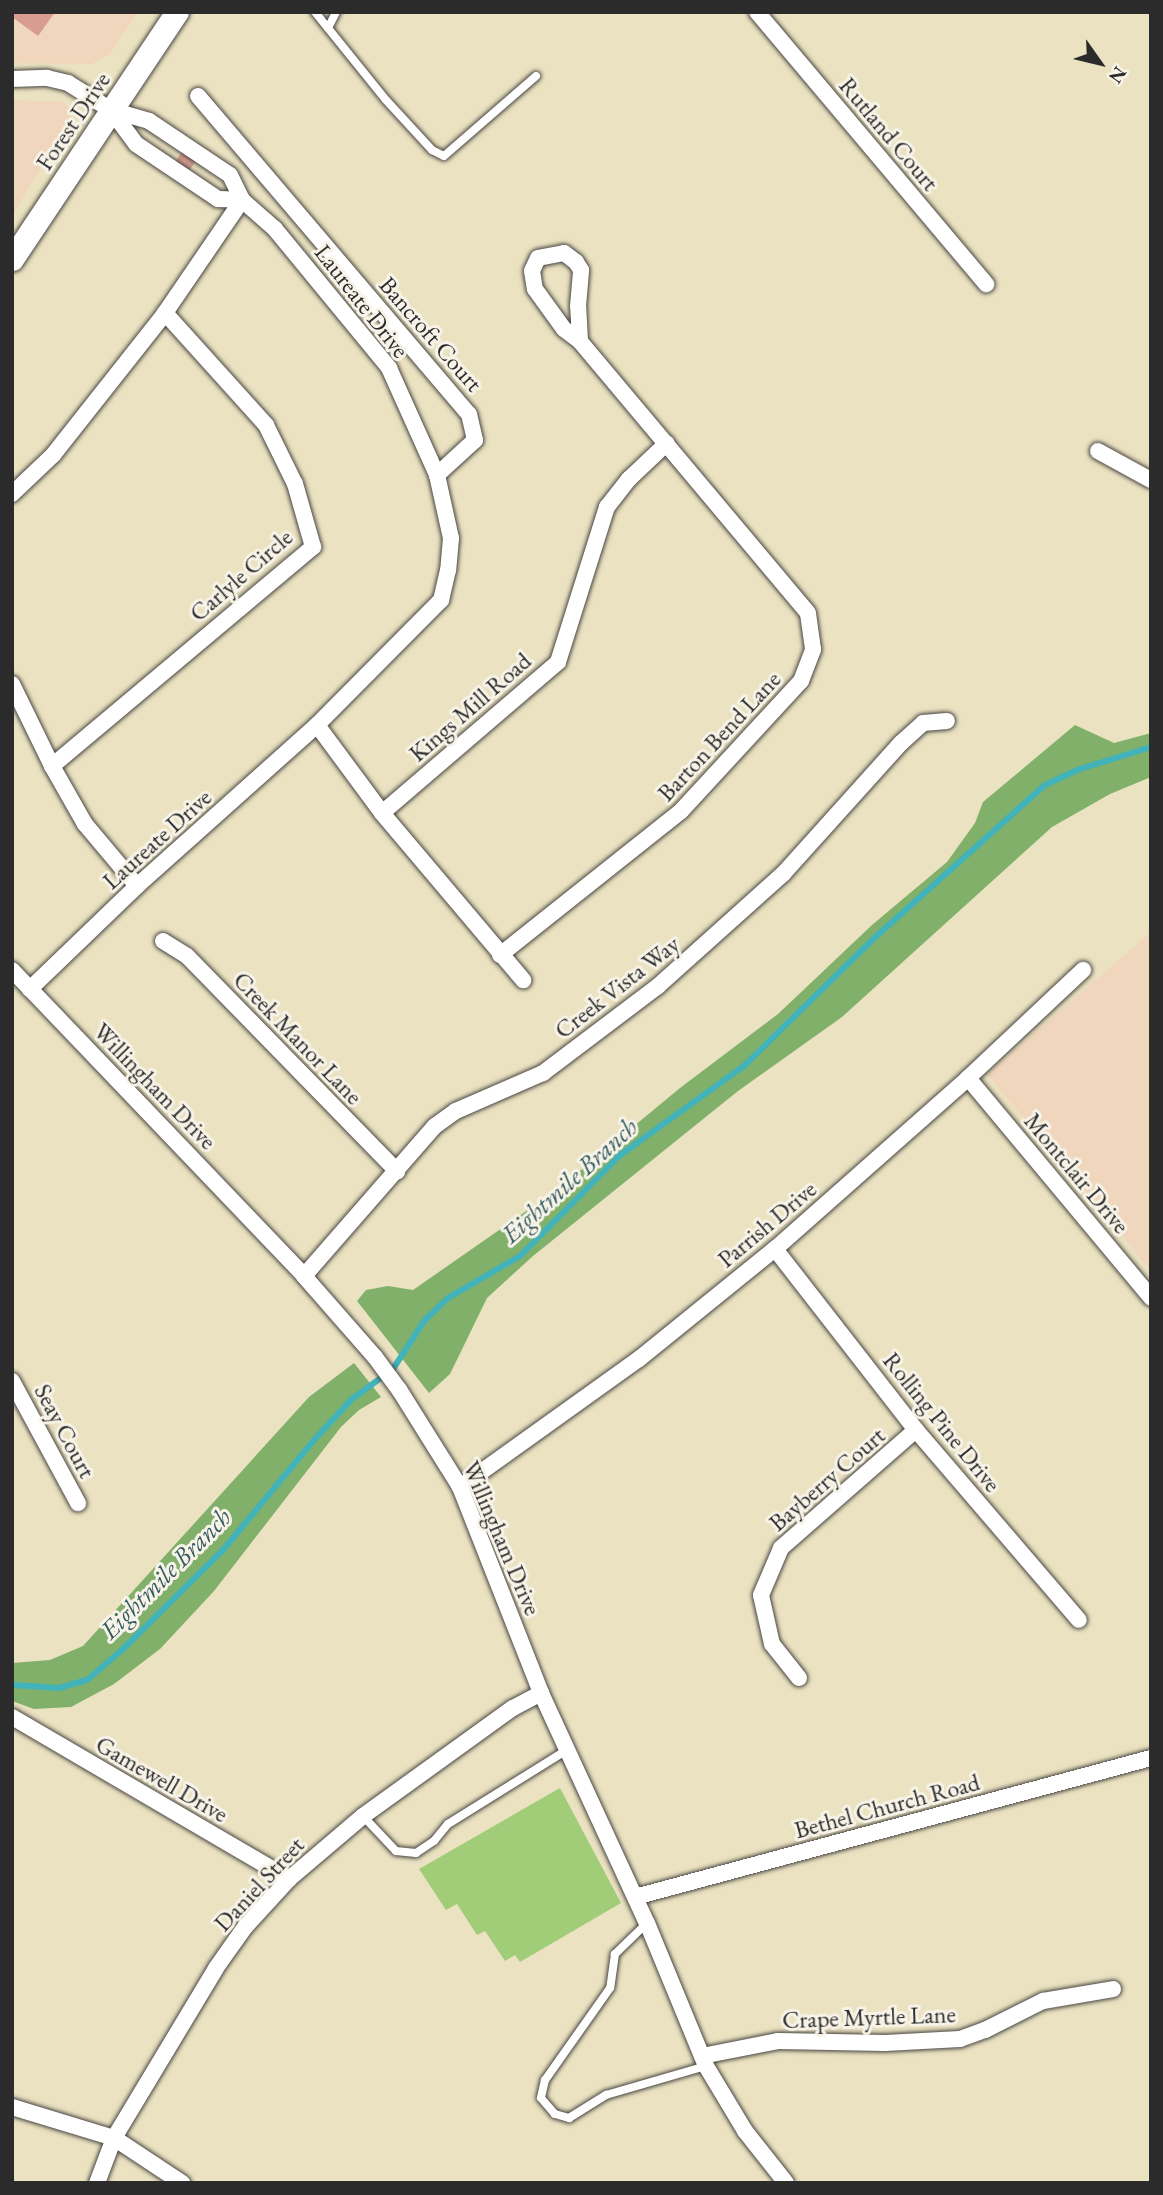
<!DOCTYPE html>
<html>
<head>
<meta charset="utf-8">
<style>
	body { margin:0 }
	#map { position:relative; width:1163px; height:2195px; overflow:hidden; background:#ebe2c1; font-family:"EB Garamond",serif }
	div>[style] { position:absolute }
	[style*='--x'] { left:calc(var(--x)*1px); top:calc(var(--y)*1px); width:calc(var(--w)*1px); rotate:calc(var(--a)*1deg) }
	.built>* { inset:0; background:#efd6bc }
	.green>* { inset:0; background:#a1cd79 }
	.forest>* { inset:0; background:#80b069 }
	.stream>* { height:6px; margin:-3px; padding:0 3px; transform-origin:3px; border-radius:3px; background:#42b2bb }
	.building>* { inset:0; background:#d99c90 }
	.roads { filter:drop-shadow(0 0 2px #484642) drop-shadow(0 0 2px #484642) }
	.service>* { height:8px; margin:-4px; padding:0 4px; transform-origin:4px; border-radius:4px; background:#fff }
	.minor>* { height:16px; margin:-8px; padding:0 8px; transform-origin:8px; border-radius:8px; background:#fff }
	.secondary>* { height:23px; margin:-11.5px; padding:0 11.5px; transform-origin:11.5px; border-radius:11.5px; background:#fff }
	span { translate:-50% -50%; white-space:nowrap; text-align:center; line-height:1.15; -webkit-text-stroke:6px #f7f3e8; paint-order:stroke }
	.street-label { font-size:24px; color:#2b2b2b }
	.water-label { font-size:26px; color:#335a5d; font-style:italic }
	.frame { position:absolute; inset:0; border:14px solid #2b2b2b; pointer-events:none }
	.north { position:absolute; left:1065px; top:28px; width:70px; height:70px; -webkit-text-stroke:5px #f7f3e8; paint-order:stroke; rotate:124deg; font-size:19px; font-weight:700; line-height:28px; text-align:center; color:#2b2b2b }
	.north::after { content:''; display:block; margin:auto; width:24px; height:32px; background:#2b2b2b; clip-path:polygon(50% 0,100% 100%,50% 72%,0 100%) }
</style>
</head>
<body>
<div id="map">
	<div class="built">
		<i style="clip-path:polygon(12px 12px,138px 12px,110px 54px,92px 64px,12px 63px)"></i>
		<i style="clip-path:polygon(12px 100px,63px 102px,71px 109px,71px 117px,12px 216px)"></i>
		<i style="clip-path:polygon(1151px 932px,1151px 1271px,987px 1074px)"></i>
	</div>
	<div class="green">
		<i style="clip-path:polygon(560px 1788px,621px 1903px,520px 1962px,515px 1955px,505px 1961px,485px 1931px,477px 1935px,457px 1904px,446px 1910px,419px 1869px)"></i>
	</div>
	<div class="forest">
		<i style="clip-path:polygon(1075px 725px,1114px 743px,1151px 733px,1151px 777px,1110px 794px,1052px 827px,842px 1017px,738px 1091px,533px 1256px,487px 1298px,450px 1374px,429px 1393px,357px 1301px,366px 1290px,388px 1286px,413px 1290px,558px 1189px,680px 1088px,778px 1014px,872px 925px,947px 862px,975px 823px,983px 802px)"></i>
		<i style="clip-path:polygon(354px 1363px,381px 1397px,359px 1410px,341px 1427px,214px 1591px,160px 1649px,114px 1684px,71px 1707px,34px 1709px,12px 1701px,12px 1663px,50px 1660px,83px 1646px,309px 1397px)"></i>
	</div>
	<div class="stream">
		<i style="--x:12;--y:1685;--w:47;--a:3.7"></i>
		<i style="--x:59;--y:1688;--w:29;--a:-16"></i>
		<i style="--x:87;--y:1680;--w:45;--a:-40.5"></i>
		<i style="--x:121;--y:1651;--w:144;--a:-44.7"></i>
		<i style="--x:223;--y:1550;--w:143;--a:-50.4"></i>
		<i style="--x:314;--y:1440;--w:56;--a:-47.2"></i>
		<i style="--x:352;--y:1399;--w:51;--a:-36.2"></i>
		<i style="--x:393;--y:1369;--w:57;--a:-57.1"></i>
		<i style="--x:424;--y:1321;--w:33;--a:-44"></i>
		<i style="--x:448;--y:1298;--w:83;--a:-30.3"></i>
		<i style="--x:520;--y:1256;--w:141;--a:-45.3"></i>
		<i style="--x:619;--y:1156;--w:154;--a:-35.8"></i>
		<i style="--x:744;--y:1066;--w:178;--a:-44.5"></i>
		<i style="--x:871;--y:941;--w:234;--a:-41.9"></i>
		<i style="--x:1045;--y:785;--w:35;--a:-25"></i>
		<i style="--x:1077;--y:770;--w:77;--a:-17.3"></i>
	</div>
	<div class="building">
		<i style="clip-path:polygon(12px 12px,55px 12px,38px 36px,12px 17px)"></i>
		<i style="clip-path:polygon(182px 152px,196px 161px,188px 172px,175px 162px)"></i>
	</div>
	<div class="roads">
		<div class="service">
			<i style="--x:315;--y:12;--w:113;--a:51.1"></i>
			<i style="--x:386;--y:100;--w:68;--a:47.4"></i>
			<i style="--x:432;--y:150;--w:13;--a:27"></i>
			<i style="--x:444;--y:156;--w:122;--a:-41"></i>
			<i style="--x:328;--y:28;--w:18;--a:-63"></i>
			<i style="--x:363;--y:1816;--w:48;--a:46.7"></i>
			<i style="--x:396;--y:1851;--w:20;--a:6"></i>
			<i style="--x:416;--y:1853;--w:22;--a:-34"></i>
			<i style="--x:434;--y:1841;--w:22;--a:-51"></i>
			<i style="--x:448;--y:1824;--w:140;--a:-31.9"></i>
			<i style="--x:647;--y:1923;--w:45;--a:135.9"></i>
			<i style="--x:615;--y:1954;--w:34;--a:98"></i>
			<i style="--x:610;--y:1988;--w:113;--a:125.2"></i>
			<i style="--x:545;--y:2080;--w:18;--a:103"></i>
			<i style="--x:541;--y:2098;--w:21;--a:49"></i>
			<i style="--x:555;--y:2114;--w:15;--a:16"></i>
			<i style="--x:569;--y:2118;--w:44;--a:-31.9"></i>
			<i style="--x:606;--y:2095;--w:104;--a:-16.2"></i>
		</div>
		<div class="minor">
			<i style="--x:757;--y:12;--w:356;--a:49.9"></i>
			<i style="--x:12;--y:79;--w:35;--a:-2"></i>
			<i style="--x:47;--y:78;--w:22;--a:13"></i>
			<i style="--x:68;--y:83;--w:51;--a:32.1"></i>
			<i style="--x:111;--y:110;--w:40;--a:16"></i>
			<i style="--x:149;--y:121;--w:97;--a:33.7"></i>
			<i style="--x:230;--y:175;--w:28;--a:64"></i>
			<i style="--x:242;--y:200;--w:44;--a:41.3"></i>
			<i style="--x:275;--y:229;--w:180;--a:50.6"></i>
			<i style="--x:389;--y:368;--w:117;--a:65.8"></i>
			<i style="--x:437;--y:475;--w:65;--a:77.5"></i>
			<i style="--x:451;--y:538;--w:32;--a:95"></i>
			<i style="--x:448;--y:570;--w:31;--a:103"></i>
			<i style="--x:441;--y:600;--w:176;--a:134.8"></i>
			<i style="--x:317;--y:725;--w:241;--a:138.2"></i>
			<i style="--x:137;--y:886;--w:149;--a:136.1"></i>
			<i style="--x:198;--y:96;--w:418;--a:49.6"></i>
			<i style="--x:469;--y:414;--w:27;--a:77"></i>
			<i style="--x:475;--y:440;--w:52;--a:137.4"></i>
			<i style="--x:111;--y:110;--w:42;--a:53.7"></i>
			<i style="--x:136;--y:144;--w:99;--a:33.9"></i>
			<i style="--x:218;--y:199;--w:24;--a:2"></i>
			<i style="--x:1098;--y:451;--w:60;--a:28.7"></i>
			<i style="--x:12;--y:494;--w:57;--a:-43.6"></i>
			<i style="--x:53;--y:455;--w:181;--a:-51.7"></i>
			<i style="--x:165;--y:313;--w:137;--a:-55.7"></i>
			<i style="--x:12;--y:684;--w:91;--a:64"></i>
			<i style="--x:52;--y:766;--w:67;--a:60.4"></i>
			<i style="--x:85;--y:824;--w:81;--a:50"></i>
			<i style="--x:317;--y:725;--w:109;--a:53.5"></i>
			<i style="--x:382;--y:813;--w:219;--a:49.8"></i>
			<i style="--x:52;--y:766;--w:341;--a:-40"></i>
			<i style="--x:313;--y:547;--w:66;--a:-105.9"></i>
			<i style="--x:295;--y:484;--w:66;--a:-116.2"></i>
			<i style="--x:266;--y:425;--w:151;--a:-132"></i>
			<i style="--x:382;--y:813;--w:232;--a:-40.6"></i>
			<i style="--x:558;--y:662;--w:163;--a:-72.5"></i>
			<i style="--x:607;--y:507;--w:36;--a:-52"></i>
			<i style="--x:629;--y:479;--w:52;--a:-43.5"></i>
			<i style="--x:163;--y:941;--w:28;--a:32"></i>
			<i style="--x:187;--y:956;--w:301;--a:45.7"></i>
			<i style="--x:500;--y:955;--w:231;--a:-38.5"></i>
			<i style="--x:681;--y:811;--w:177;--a:-47.3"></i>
			<i style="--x:801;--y:681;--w:34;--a:-69"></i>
			<i style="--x:813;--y:649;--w:36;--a:-98"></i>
			<i style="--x:808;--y:613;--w:355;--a:-130"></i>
			<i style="--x:580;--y:341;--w:35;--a:-93"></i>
			<i style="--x:578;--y:306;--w:36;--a:-85"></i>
			<i style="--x:581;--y:270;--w:9;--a:-122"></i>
			<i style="--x:576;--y:262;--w:15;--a:-143"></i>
			<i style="--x:564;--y:253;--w:26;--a:169"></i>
			<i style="--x:538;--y:258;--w:14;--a:115"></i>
			<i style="--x:532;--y:271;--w:18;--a:81"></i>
			<i style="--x:535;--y:289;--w:49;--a:54.1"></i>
			<i style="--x:564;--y:329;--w:20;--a:37"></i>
			<i style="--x:12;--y:970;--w:423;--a:46.3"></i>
			<i style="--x:304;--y:1276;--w:108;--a:48.8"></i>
			<i style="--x:375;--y:1357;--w:42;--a:53.7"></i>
			<i style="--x:400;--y:1391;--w:113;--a:58"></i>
			<i style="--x:460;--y:1487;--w:221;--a:68.5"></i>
			<i style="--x:541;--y:1693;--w:253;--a:65.3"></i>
			<i style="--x:647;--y:1923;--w:155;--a:67.6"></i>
			<i style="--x:706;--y:2066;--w:76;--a:59"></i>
			<i style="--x:745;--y:2131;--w:66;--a:51.7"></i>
			<i style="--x:968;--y:1078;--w:286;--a:50.2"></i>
			<i style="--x:775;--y:1249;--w:229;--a:52.1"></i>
			<i style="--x:916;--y:1430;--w:250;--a:49.4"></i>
			<i style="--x:304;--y:1276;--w:199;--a:-48.9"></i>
			<i style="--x:435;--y:1126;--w:26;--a:-36"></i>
			<i style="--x:456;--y:1111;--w:95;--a:-23.6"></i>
			<i style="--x:543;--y:1073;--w:144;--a:-37.1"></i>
			<i style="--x:658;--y:986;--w:168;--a:-41.9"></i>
			<i style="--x:783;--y:874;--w:176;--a:-48"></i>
			<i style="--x:901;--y:743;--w:30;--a:-42"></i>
			<i style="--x:923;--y:723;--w:24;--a:-5"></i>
			<i style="--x:12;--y:1381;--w:139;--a:61.6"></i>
			<i style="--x:460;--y:1487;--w:220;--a:-35.6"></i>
			<i style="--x:639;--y:1359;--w:175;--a:-39"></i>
			<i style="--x:775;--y:1249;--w:258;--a:-41.5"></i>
			<i style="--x:968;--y:1078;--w:158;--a:-43.2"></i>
			<i style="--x:799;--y:1678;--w:43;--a:-128.5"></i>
			<i style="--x:772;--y:1644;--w:50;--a:-102.7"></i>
			<i style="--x:761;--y:1595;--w:51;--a:-66.9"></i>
			<i style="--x:781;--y:1548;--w:179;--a:-41.2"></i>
			<i style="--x:12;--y:1717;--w:321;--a:30.3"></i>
			<i style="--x:635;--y:1897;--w:534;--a:-15.08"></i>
			<i style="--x:702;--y:2056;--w:77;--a:-11.2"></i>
			<i style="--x:778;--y:2041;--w:107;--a:1.1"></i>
			<i style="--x:885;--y:2043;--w:75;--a:-3.1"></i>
			<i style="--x:960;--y:2039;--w:27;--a:-20"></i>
			<i style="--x:985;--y:2030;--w:65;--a:-26.6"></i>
			<i style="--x:1043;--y:2001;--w:71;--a:-9.7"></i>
			<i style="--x:12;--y:2107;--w:107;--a:16.9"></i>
			<i style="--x:114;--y:2138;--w:82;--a:33.5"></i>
			<i style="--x:97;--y:2183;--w:48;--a:-69.3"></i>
			<i style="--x:114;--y:2138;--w:198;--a:-59"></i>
			<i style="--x:216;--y:1968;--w:50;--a:-54.7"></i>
			<i style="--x:245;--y:1927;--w:65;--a:-47.5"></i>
			<i style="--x:289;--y:1879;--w:97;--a:-40.4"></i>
			<i style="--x:363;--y:1816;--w:185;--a:-35.8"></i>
			<i style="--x:513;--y:1708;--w:32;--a:-28"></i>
		</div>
		<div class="secondary">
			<i style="--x:12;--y:259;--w:297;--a:-56.3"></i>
		</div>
	</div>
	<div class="street-label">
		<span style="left:73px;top:121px;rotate:-56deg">Forest Drive</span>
		<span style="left:889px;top:134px;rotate:50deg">Rutland Court</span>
		<span style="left:362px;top:301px;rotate:52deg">Laureate Drive</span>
		<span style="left:431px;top:334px;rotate:49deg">Bancroft Court</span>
		<span style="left:241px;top:575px;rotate:-41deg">Carlyle Circle</span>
		<span style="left:470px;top:707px;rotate:-41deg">Kings Mill Road</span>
		<span style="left:719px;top:736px;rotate:-47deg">Barton Bend Lane</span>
		<span style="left:157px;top:839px;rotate:-42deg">Laureate Drive</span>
		<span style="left:617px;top:987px;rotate:-38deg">Creek Vista Way</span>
		<span style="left:298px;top:1038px;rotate:46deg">Creek Manor Lane</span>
		<span style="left:155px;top:1086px;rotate:46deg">Willingham Drive</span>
		<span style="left:1077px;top:1173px;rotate:50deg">Montclair Drive</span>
		<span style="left:767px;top:1224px;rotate:-40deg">Parrish Drive</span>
		<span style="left:942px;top:1422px;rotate:51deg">Rolling Pine Drive</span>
		<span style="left:65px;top:1431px;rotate:62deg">Seay Court</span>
		<span style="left:827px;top:1479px;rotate:-41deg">Bayberry Court</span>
		<span style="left:502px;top:1538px;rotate:67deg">Willingham Drive</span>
		<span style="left:162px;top:1779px;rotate:30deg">Gamewell Drive</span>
		<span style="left:887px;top:1806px;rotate:-15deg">Bethel Church Road</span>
		<span style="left:259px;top:1884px;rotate:-47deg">Daniel Street</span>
		<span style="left:869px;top:2017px;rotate:-2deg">Crape Myrtle Lane</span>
	</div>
	<div class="water-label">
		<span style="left:570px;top:1181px;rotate:-42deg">Eightmile Branch</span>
		<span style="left:166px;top:1574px;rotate:-45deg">Eightmile Branch</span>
	</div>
	<div class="frame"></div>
	<div class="north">N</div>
</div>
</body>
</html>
